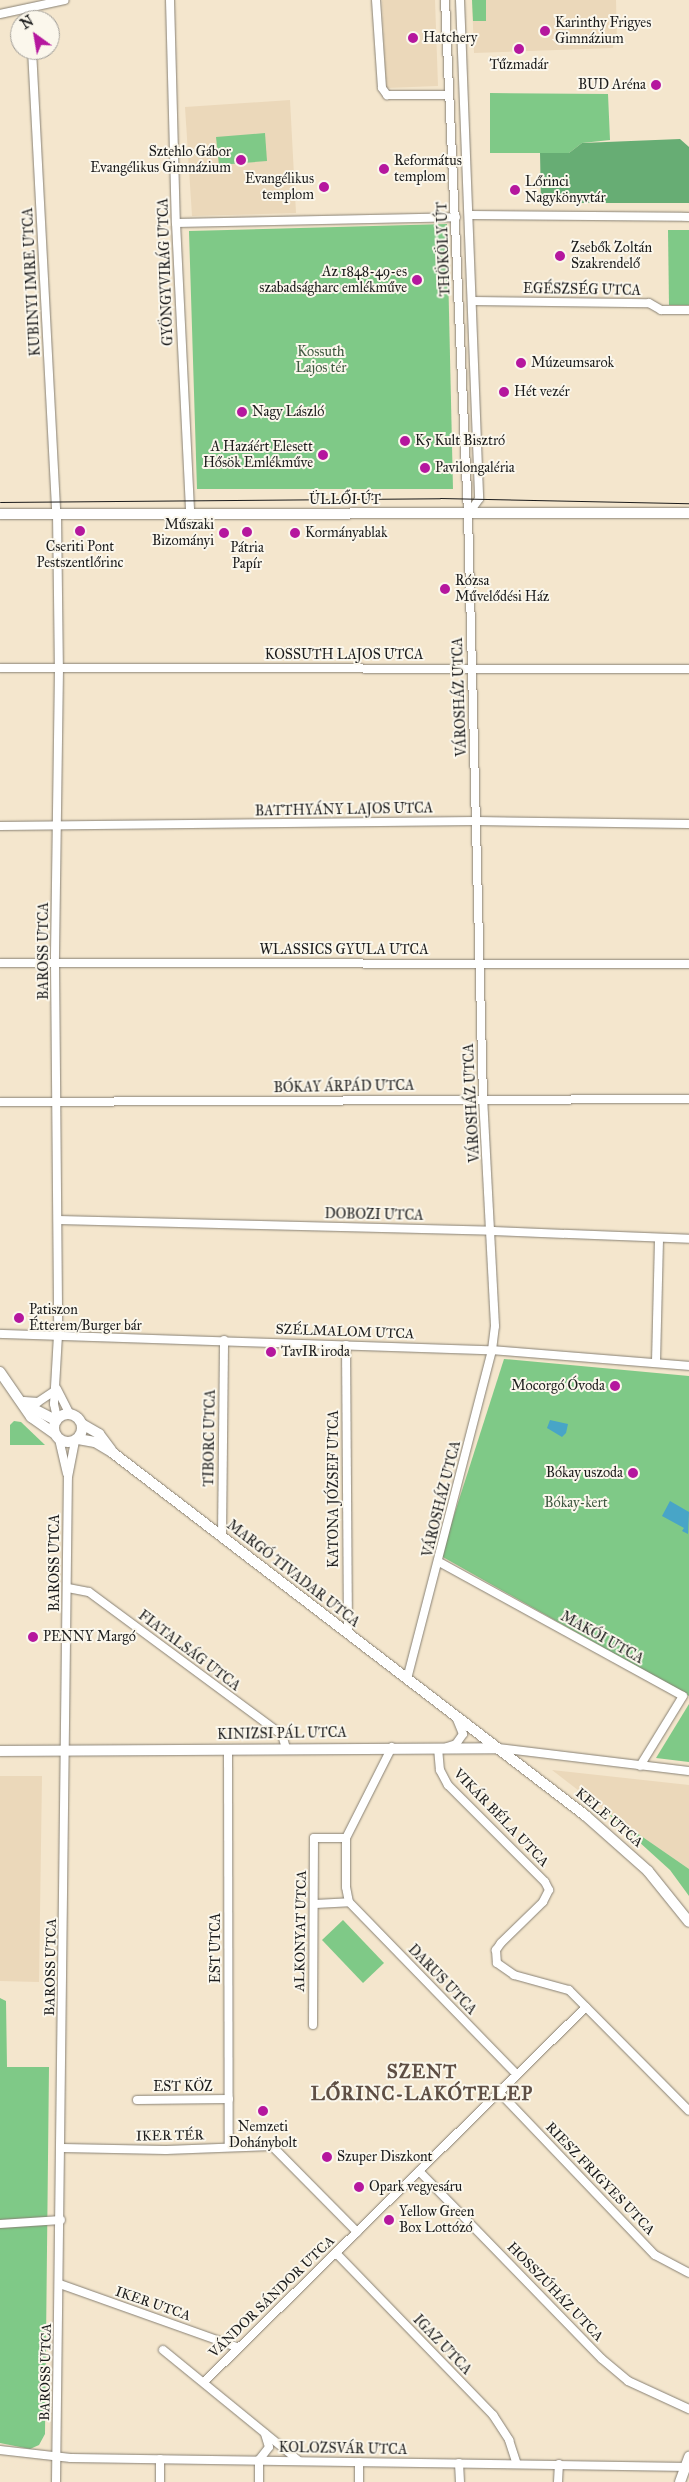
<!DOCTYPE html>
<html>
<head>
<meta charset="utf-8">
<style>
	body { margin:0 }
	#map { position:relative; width:689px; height:2482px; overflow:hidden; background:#f4e6cd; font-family:"IM FELL Great Primer",serif }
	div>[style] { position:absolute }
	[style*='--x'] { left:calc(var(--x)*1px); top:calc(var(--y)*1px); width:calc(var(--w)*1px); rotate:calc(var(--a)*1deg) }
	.built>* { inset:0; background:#ebd8ba }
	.green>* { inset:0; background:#7fc987 }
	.forest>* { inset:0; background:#67ad74 }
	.water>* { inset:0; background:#48a5c7 }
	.roads { filter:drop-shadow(0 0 1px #888174) drop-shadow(0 0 1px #888174) }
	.street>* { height:8px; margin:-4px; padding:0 4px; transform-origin:4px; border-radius:4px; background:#fff }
	.secondary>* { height:10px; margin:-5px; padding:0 5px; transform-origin:5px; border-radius:5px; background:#fff }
	.secondary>.ring { margin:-5px; padding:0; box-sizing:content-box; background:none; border:10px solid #fff; border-radius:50% }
	.tram>* { height:1px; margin:-0.5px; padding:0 0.5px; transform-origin:0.5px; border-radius:0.5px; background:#1c1c1c }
	.dots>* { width:14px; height:14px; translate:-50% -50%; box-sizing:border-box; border:2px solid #fbf7ec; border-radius:50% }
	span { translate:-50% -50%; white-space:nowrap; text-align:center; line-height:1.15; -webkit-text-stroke:4px #fbf7ec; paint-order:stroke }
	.poi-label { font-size:14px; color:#1c1c1c }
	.left { translate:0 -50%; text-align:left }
	.right { translate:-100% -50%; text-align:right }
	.street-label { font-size:14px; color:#1c1c1c }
	.park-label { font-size:14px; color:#3f5941 }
	.district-label { font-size:19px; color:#5e4e44; font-weight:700; letter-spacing:1px }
	.north { position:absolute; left:10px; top:10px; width:50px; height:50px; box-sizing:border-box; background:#fbf7ec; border:1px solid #a29f99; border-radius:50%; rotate:328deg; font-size:14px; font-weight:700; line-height:20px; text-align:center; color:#1c1c1c }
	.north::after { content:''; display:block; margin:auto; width:18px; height:22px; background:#b5179e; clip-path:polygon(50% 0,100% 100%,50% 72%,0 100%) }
</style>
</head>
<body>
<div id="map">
	<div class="built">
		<i style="clip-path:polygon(382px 0,435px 0,438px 86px,386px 88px)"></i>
		<i style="clip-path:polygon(472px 0,616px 0,617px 42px,614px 42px,613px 48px,474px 53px)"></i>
		<i style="clip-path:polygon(290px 100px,296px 213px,192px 216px,185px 107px)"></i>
		<i style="clip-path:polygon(552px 1770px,689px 1785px,689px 1869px,605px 1811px)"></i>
		<i style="clip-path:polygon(0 1776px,42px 1776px,39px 1982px,0 1981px)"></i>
	</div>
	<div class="green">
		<i style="clip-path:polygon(472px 0,486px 0,486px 21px,473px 21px)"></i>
		<i style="clip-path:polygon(490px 93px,608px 94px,610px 140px,582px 143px,569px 153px,490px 153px)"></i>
		<i style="clip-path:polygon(265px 133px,267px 161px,219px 165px,216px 137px)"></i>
		<i style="clip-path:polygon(447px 224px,453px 489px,197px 489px,189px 231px)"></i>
		<i style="clip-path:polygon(668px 230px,689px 230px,689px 305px,669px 305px)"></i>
		<i style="clip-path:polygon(504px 1359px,689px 1376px,689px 1696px,441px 1556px)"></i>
		<i style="clip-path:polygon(14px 1421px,21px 1422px,45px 1445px,10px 1445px,10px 1425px)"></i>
		<i style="clip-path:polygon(689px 1704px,689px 1762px,656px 1758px)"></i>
		<i style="clip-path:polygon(605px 1811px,689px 1869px,689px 1896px,670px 1870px)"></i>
		<i style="clip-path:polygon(343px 1920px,384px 1963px,363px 1983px,322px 1940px)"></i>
		<i style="clip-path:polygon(0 1998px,6px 2001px,7px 2067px,49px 2067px,45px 2434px,39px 2445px,30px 2449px,0 2443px)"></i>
	</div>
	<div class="forest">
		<i style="clip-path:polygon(680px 139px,689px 147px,689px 203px,541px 203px,540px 153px,569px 153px,582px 143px)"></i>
	</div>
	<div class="water">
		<i style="clip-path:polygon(550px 1420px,568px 1424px,566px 1433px,562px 1437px,547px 1428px)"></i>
		<i style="clip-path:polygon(670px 1501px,689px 1512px,688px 1534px,682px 1531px,684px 1528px,662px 1516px)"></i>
	</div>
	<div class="roads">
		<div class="street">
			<i style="--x:170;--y:0;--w:223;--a:88.5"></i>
			<i style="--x:176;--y:223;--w:290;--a:87.2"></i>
			<i style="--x:376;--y:0;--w:88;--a:86.1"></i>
			<i style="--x:382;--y:88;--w:9;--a:54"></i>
			<i style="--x:387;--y:95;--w:61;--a:0"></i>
			<i style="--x:460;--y:0;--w:499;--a:87.8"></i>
			<i style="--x:479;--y:499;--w:19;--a:126"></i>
			<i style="--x:29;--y:8;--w:12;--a:85"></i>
			<i style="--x:0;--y:14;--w:66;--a:-12.2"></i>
			<i style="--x:32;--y:50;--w:464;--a:87"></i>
			<i style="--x:470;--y:215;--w:219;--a:0.5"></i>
			<i style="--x:176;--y:223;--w:280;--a:-1.2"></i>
			<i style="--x:473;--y:301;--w:176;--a:0.7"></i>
			<i style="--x:649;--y:303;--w:14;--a:30"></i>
			<i style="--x:661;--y:310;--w:28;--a:0"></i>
			<i style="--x:57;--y:513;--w:155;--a:89.3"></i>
			<i style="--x:59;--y:668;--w:295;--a:90.8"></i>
			<i style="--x:55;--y:963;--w:372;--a:89.5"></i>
			<i style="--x:58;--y:1335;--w:69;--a:93.3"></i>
			<i style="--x:54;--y:1404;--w:14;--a:78"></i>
			<i style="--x:0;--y:668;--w:689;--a:0.08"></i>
			<i style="--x:0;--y:826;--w:476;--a:-0.6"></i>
			<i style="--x:476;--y:821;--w:213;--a:0.8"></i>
			<i style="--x:0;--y:963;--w:689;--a:0.08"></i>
			<i style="--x:0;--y:1102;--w:689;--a:-0.25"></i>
			<i style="--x:58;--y:1220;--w:435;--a:1.4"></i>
			<i style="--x:493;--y:1231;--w:196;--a:2.3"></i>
			<i style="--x:0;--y:1334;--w:492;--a:1.9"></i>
			<i style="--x:492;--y:1350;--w:198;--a:4.6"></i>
			<i style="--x:346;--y:1345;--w:288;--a:89.6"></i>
			<i style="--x:656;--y:1362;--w:124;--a:-88.6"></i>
			<i style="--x:57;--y:1389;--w:28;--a:63"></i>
			<i style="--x:24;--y:1401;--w:14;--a:4"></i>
			<i style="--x:38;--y:1402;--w:22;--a:-34"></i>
			<i style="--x:59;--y:1439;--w:35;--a:77"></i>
			<i style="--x:222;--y:1536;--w:196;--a:-89.4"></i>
			<i style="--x:439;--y:1562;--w:278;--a:28.8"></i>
			<i style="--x:683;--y:1696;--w:82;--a:121.6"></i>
			<i style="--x:68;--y:1588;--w:21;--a:11"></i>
			<i style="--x:89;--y:1592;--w:240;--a:36.5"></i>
			<i style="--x:282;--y:1735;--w:14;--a:73"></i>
			<i style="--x:407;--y:1679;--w:340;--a:-75.5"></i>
			<i style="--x:492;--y:1350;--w:24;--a:-83"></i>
			<i style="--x:495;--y:1326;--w:228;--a:-93"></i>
			<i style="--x:483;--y:1098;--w:584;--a:-91.47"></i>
			<i style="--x:468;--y:514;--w:515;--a:-92.56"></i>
			<i style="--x:392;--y:1747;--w:102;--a:116.8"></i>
			<i style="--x:346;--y:1838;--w:49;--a:90"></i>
			<i style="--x:346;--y:1887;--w:15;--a:79"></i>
			<i style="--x:349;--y:1902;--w:240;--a:45.8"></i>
			<i style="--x:447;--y:1747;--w:9;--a:-18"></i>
			<i style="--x:456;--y:1744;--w:12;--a:-55"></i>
			<i style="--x:463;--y:1734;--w:16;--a:-112"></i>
			<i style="--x:438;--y:1748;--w:22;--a:85"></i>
			<i style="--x:440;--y:1770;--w:17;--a:62"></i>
			<i style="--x:448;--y:1785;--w:137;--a:45"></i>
			<i style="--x:545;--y:1882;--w:9;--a:63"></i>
			<i style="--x:549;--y:1890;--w:13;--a:117"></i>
			<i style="--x:543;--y:1902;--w:59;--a:135.7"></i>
			<i style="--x:501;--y:1943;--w:9;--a:126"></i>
			<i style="--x:496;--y:1950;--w:13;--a:86"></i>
			<i style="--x:497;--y:1963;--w:21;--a:35"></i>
			<i style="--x:514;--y:1975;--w:57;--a:15.3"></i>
			<i style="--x:569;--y:1990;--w:170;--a:45.2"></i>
			<i style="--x:498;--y:1748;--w:192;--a:6.9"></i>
			<i style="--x:228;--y:1749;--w:398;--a:89.9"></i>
			<i style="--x:315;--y:1904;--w:34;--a:-3"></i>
			<i style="--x:313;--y:2025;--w:187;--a:-89.7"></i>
			<i style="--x:314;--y:1838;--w:32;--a:0"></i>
			<i style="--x:500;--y:2093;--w:224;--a:46.3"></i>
			<i style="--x:655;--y:2255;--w:38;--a:28"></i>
			<i style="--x:137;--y:2100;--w:92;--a:-0.6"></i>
			<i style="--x:62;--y:2148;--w:104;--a:1.1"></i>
			<i style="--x:166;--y:2150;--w:106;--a:-2.2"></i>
			<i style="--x:272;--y:2146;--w:121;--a:45.3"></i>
			<i style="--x:419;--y:2171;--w:262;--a:45.8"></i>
			<i style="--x:602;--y:2359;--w:34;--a:40"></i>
			<i style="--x:628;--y:2381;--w:67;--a:24.7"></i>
			<i style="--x:0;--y:2224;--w:61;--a:-3.8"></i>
			<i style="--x:336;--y:2253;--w:226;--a:45.9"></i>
			<i style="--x:493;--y:2415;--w:30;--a:57"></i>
			<i style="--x:509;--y:2440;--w:25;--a:72"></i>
			<i style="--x:60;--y:2284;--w:188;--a:19.6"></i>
			<i style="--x:163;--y:2350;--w:174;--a:39.2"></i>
			<i style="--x:204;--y:2382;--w:535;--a:-44.47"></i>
			<i style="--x:0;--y:2450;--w:71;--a:6.4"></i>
			<i style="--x:71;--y:2458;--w:618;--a:0.83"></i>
			<i style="--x:459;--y:2463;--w:19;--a:87"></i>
			<i style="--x:56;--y:2482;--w:1005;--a:-89.32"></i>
			<i style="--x:68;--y:1477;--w:37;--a:-79"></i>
			<i style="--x:160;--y:2482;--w:23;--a:-90"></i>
			<i style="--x:259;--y:2482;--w:22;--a:-90"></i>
			<i style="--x:259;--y:2460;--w:16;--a:-52"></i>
			<i style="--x:269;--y:2447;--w:14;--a:-107"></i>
			<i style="--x:359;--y:2482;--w:20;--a:-90"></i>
			<i style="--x:558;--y:2482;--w:18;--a:-87"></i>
		</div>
		<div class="secondary">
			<i style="--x:0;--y:514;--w:689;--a:-0.08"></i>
			<i style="--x:0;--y:1372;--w:55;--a:55.4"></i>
			<i style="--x:31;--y:1417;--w:28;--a:35"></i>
			<i style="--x:26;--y:1405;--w:34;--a:27"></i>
			<i class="ring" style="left:54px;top:1414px;width:18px;height:18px"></i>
			<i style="--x:82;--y:1424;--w:20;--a:30"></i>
			<i style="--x:99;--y:1434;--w:20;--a:53"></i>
			<i style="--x:78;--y:1439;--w:17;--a:10"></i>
			<i style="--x:95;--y:1442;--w:21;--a:31"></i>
			<i style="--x:113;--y:1453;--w:596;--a:37.5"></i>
			<i style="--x:586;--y:1816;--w:83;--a:41.6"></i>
			<i style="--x:648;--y:1871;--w:65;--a:51.2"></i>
			<i style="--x:0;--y:1751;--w:497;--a:-0.3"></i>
			<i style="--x:680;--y:2482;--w:27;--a:-70"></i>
		</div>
	</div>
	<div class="tram">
		<i style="--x:0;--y:502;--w:440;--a:-0.5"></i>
		<i style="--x:440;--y:498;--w:249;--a:1.2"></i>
	</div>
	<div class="dots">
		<i style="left:545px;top:31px;background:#b5179e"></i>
		<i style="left:413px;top:38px;background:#b5179e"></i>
		<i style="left:519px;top:49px;background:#b5179e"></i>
		<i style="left:656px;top:85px;background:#b5179e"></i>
		<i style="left:241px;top:160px;background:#b5179e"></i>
		<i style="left:384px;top:169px;background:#b5179e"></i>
		<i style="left:324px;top:187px;background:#b5179e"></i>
		<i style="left:515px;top:190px;background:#b5179e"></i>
		<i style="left:560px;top:256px;background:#b5179e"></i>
		<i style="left:417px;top:280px;background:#b5179e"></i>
		<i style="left:521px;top:363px;background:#b5179e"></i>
		<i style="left:504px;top:392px;background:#b5179e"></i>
		<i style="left:242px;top:412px;background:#b5179e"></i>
		<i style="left:405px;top:441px;background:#b5179e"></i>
		<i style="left:323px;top:455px;background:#b5179e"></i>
		<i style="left:425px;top:468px;background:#b5179e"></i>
		<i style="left:80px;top:531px;background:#b5179e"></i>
		<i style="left:247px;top:532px;background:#b5179e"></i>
		<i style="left:224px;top:533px;background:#b5179e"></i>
		<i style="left:295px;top:533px;background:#b5179e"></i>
		<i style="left:445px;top:589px;background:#b5179e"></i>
		<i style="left:19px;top:1318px;background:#b5179e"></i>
		<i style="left:271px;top:1352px;background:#b5179e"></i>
		<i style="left:615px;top:1386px;background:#b5179e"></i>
		<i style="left:633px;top:1473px;background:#b5179e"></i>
		<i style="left:33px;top:1637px;background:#b5179e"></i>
		<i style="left:263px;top:2111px;background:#b5179e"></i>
		<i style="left:327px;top:2157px;background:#b5179e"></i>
		<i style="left:359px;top:2187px;background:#b5179e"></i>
		<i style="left:389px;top:2220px;background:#b5179e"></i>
	</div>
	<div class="poi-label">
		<span class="left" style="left:555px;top:31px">Karinthy Frigyes<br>Gimnázium</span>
		<span class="left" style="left:423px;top:38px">Hatchery</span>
		<span style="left:519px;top:65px">Tűzmadár</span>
		<span class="right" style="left:646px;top:85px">BUD Aréna</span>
		<span class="right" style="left:231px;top:160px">Sztehlo Gábor<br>Evangélikus Gimnázium</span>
		<span class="left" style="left:394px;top:169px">Református<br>templom</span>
		<span class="right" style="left:314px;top:187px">Evangélikus<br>templom</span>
		<span class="left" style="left:525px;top:190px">Lőrinci<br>Nagykönyvtár</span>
		<span class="left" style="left:571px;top:256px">Zsebők Zoltán<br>Szakrendelő</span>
		<span class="right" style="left:407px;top:280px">Az 1848-49-es<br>szabadságharc emlékműve</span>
		<span class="left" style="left:531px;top:363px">Múzeumsarok</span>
		<span class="left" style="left:514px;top:392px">Hét vezér</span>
		<span class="left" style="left:252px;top:412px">Nagy László</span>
		<span class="left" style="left:415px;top:441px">K5 Kult Bisztró</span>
		<span class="right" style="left:313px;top:455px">A Hazáért Elesett<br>Hősök Emlékműve</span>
		<span class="left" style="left:435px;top:468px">Pavilongaléria</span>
		<span class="right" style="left:214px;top:533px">Műszaki<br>Bizományi</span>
		<span class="left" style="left:305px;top:533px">Kormányablak</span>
		<span style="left:80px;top:555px">Cseriti Pont<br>Pestszentlőrinc</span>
		<span style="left:247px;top:556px">Pátria<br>Papír</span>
		<span class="left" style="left:455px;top:589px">Rózsa<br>Művelődési Ház</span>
		<span class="left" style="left:29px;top:1318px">Patiszon<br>Étterem/Burger bár</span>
		<span class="left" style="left:281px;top:1352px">TavIR iroda</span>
		<span class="right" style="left:605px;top:1386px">Mocorgó Óvoda</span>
		<span class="right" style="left:623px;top:1473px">Bókay uszoda</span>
		<span class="left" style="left:43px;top:1637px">PENNY Margó</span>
		<span style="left:263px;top:2135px">Nemzeti<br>Dohánybolt</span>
		<span class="left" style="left:337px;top:2157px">Szuper Diszkont</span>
		<span class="left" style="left:369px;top:2187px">Opark vegyesáru</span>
		<span class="left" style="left:399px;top:2220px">Yellow Green<br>Box Lottózó</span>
	</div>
	<div class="street-label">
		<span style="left:444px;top:249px;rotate:-92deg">THÖKÖLY ÚT</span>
		<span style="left:166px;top:272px;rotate:-92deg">GYÖNGYVIRÁG UTCA</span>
		<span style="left:32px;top:282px;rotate:-93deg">KUBINYI IMRE UTCA</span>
		<span style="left:582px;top:290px;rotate:1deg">EGÉSZSÉG UTCA</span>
		<span style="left:345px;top:500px">ÜLLŐI ÚT</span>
		<span style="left:344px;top:655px">KOSSUTH LAJOS UTCA</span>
		<span style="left:460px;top:697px;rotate:-92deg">VÁROSHÁZ UTCA</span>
		<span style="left:344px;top:810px;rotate:-1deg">BATTHYÁNY LAJOS UTCA</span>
		<span style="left:344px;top:950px">WLASSICS GYULA UTCA</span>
		<span style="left:44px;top:951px;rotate:-90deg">BAROSS UTCA</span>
		<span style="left:344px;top:1087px;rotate:-1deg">BÓKAY ÁRPÁD UTCA</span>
		<span style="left:472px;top:1103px;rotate:-93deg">VÁROSHÁZ UTCA</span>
		<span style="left:374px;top:1215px;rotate:1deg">DOBOZI UTCA</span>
		<span style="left:345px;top:1332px;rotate:2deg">SZÉLMALOM UTCA</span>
		<span style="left:210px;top:1438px;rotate:-89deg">TIBORC UTCA</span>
		<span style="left:334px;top:1489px;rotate:-90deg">KATONA JÓZSEF UTCA</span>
		<span style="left:442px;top:1499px;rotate:-76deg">VÁROSHÁZ UTCA</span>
		<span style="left:55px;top:1563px;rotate:-90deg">BAROSS UTCA</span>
		<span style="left:293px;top:1574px;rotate:38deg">MARGÓ TIVADAR UTCA</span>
		<span style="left:602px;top:1638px;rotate:29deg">MAKÓI UTCA</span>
		<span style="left:189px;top:1651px;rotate:37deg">FIATALSÁG UTCA</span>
		<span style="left:282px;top:1734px;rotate:-1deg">KINIZSI PÁL UTCA</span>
		<span style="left:501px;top:1818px;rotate:46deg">VIKÁR BÉLA UTCA</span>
		<span style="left:609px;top:1818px;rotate:40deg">KELE UTCA</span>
		<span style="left:301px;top:1931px;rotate:-89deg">ALKONYAT UTCA</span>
		<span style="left:216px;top:1948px;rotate:-90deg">EST UTCA</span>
		<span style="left:51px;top:1967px;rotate:-89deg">BAROSS UTCA</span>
		<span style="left:442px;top:1980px;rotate:46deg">DARUS UTCA</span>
		<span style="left:183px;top:2087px">EST KÖZ</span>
		<span style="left:170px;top:2136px;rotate:-1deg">IKER TÉR</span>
		<span style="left:600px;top:2179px;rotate:46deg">RIESZ FRIGYES UTCA</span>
		<span style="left:555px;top:2292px;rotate:46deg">HOSSZÚHÁZ UTCA</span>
		<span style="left:272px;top:2297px;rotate:-44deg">VÁNDOR SÁNDOR UTCA</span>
		<span style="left:153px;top:2304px;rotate:19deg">IKER UTCA</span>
		<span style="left:442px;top:2345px;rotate:46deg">IGAZ UTCA</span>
		<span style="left:46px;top:2372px;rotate:-89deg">BAROSS UTCA</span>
		<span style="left:343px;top:2449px;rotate:1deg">KOLOZSVÁR UTCA</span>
	</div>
	<div class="park-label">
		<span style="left:321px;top:360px">Kossuth<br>Lajos tér</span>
		<span style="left:576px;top:1503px">Bókay-kert</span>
	</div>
	<div class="district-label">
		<span style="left:422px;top:2083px">SZENT<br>LŐRINC-LAKÓTELEP</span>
	</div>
	<div class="north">N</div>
</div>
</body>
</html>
